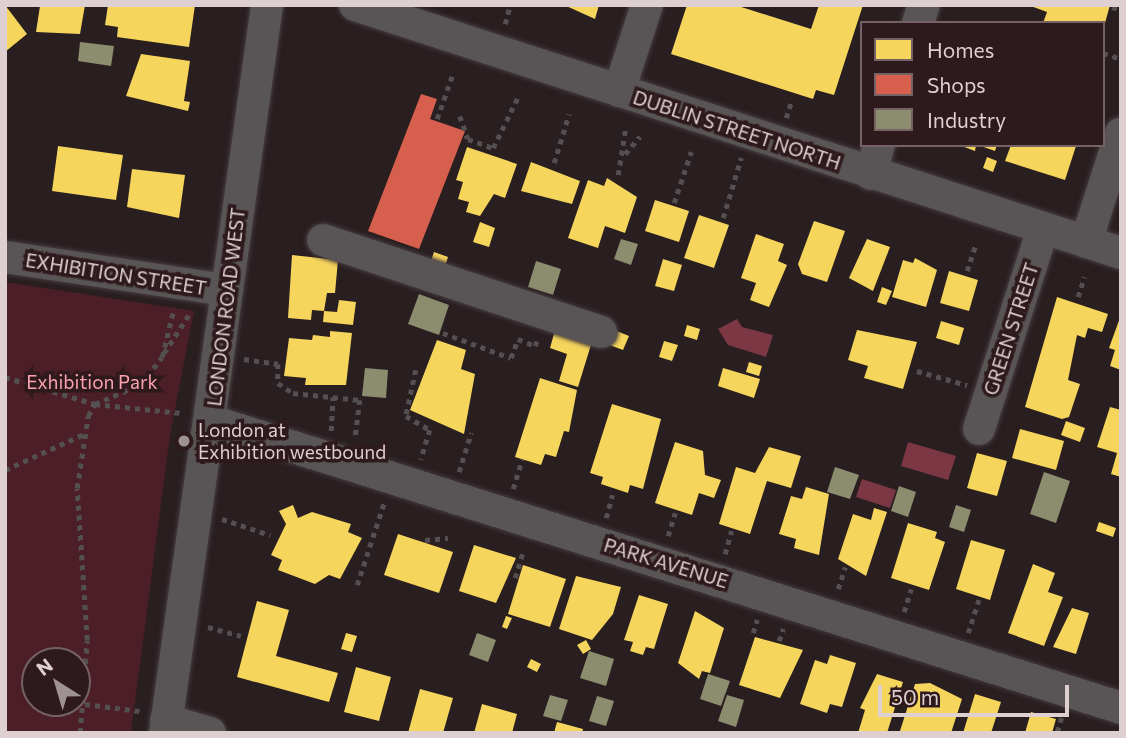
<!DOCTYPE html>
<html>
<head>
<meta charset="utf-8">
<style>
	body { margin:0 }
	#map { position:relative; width:1126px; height:738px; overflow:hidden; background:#291e20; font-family:Commissioner,sans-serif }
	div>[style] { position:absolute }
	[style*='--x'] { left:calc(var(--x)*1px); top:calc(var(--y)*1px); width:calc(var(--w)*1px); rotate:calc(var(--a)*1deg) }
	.green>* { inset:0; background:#4c1e27 }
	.water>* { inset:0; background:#7b3744 }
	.homes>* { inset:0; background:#f6d55c }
	.shops>* { inset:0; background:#d6604d }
	.industry>* { inset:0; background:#8c8c6e }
	.path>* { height:4.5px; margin-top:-2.25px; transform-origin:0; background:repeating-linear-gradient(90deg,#544f50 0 5px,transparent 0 10px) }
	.roads { filter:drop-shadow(0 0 2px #453b3d) drop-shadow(0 0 2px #453b3d) }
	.minor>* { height:32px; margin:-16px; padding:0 16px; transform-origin:16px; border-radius:16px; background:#595455 }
	.dots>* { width:19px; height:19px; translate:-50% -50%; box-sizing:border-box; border:4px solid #2e191c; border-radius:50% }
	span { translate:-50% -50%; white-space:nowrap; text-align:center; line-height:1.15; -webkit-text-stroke:7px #2e191c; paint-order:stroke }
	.street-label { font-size:19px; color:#ded0d1 }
	.park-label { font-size:19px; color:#faa2af }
	.poi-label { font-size:19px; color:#ded0d1 }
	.left { translate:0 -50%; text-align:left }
	.frame { position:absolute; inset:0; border:7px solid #ded0d1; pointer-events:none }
	.legend { position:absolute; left:860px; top:21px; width:245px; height:126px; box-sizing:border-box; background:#2e191c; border:2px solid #746264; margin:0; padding:9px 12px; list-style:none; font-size:21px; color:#ded0d1 }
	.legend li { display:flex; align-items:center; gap:14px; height:35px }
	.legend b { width:35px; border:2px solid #746264 }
	.north { position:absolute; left:21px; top:647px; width:70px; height:70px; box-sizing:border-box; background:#2e191c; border:2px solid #746264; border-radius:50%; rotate:323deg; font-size:19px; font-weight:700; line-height:28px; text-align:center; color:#ded0d1 }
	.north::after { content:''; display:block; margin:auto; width:24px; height:32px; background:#9f9293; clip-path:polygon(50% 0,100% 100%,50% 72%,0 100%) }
	.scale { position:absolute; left:878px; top:685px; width:191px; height:32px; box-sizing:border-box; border:4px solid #ded0d1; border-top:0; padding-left:9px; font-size:21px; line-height:24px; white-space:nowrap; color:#ded0d1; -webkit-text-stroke:5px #2e191c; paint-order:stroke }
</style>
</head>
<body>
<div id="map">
	<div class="green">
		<i style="clip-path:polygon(evenodd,5px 282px,194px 311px,170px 435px,131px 733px,5px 733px,5px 282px,35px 661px,77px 661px,77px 703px,35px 703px,35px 661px)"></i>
	</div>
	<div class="water">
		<i style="clip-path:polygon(737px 319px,742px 327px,773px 335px,766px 357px,728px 345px,718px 329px)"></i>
		<i style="clip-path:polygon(908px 442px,956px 456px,948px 480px,901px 466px)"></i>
		<i style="clip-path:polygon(862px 479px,896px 490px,890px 508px,856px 497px)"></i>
	</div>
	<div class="homes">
		<i style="clip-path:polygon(5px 5px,27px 34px,5px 52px)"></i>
		<i style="clip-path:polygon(85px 5px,80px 34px,36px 32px,40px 6px)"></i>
		<i style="clip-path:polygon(108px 5px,195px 5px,189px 47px,117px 37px,118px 27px,105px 25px)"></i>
		<i style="clip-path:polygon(564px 5px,599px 5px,595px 19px)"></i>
		<i style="clip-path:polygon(687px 5px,735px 5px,811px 29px,819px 5px,863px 5px,834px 95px,816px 90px,813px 99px,671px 54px)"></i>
		<i style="clip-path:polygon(1028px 5px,1110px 5px,1105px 23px,1043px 23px,1047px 12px)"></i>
		<i style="clip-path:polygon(141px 54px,190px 61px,184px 101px,190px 102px,188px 111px,126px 96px)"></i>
		<i style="clip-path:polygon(959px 145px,976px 145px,975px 151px)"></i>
		<i style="clip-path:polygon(978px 145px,997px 145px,995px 151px)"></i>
		<i style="clip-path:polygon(1011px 145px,1072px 145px,1076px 146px,1065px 180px,1005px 161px)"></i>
		<i style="clip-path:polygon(58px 146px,123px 155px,116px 200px,52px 191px)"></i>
		<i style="clip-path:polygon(467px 147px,517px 164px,505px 198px,494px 194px,480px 216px,466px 212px,469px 202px,458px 199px,463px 182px,456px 180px)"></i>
		<i style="clip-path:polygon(987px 157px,997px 161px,993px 172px,983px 168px)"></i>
		<i style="clip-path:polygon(531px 162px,580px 181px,572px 204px,521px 191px)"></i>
		<i style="clip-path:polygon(132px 169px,185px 175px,179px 218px,127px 207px)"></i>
		<i style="clip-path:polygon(607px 178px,637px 197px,625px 233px,605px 226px,598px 248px,568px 238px,588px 180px,604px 186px)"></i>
		<i style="clip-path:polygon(655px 200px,689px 211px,679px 242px,645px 231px)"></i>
		<i style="clip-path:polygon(699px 215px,729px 225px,714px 268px,684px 258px)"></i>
		<i style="clip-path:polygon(814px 221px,845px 231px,827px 282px,802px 274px,798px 264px)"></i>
		<i style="clip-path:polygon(480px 222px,495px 228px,489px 247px,473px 242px)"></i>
		<i style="clip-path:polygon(756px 234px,784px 244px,778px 261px,787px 265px,769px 307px,750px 300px,756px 283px,741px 278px)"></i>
		<i style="clip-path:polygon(867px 239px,890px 247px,873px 291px,849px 278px)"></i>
		<i style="clip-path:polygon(434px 252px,448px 257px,445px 266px,431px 261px)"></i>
		<i style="clip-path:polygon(292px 255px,338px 260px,335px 293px,327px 293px,324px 311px,337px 312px,339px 300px,356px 302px,353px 325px,323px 322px,324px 311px,312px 310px,311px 320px,288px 318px)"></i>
		<i style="clip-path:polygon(915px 258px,937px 270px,926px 307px,892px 297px,903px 260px,913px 263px)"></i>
		<i style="clip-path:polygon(663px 259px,682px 265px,674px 291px,655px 286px)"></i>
		<i style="clip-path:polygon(949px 271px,978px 280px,969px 311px,940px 303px)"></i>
		<i style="clip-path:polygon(882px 287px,892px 291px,886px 305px,877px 302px)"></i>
		<i style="clip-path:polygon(1057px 297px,1108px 314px,1102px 332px,1088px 328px,1085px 338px,1077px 335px,1068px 380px,1080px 384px,1069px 417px,1062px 419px,1025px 407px)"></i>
		<i style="clip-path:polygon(1121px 315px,1121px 370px,1110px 366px,1115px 350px,1109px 348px)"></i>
		<i style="clip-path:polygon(941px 321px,964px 328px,959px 345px,936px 338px)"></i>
		<i style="clip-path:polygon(557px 323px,594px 335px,578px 387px,559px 381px,567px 354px,550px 348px)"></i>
		<i style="clip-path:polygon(687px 325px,700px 329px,697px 340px,684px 336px)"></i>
		<i style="clip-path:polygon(609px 328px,629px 336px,623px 350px,604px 343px)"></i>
		<i style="clip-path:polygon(857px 330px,917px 342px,903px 389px,864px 378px,868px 366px,848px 360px)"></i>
		<i style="clip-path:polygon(330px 331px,352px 333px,346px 385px,305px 385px,306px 378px,284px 376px,289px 338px,312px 340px,313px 335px,330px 337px)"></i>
		<i style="clip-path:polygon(437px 340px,466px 350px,461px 369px,475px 374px,464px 434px,410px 410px)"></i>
		<i style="clip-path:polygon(664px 341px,678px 345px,672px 361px,659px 357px)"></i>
		<i style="clip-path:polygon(749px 362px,762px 366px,759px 376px,746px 372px)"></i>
		<i style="clip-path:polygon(723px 368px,760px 379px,754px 398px,718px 386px)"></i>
		<i style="clip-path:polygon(540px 378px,577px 390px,569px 432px,564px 431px,556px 457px,545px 454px,541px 465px,515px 457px)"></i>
		<i style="clip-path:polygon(612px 404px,661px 419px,643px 489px,630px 485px,628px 493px,601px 484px,603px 477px,590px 473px)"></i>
		<i style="clip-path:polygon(1110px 407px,1121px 410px,1121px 477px,1111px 474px,1117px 453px,1097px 447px)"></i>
		<i style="clip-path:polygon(1066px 421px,1085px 428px,1080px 442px,1061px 435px)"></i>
		<i style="clip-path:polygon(1020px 429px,1064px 441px,1056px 470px,1012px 458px)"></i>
		<i style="clip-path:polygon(675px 442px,703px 451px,705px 475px,721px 480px,714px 498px,699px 493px,692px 515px,655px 503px)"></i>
		<i style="clip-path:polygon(769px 447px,801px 456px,791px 488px,767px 481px,750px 534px,719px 524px,736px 467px,755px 473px)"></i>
		<i style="clip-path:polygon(977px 453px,1007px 461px,997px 496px,967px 488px)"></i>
		<i style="clip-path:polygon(806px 487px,829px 494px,819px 555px,794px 548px,796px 539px,779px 534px,791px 496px,802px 499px)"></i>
		<i style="clip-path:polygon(293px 505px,298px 518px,312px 512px,351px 524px,348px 532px,362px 538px,340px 579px,329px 575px,315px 584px,278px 570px,282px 560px,271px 555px,286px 524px,279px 511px)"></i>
		<i style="clip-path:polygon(874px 508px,887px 512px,866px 576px,838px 559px,853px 514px,871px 520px)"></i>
		<i style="clip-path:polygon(1099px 522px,1116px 528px,1113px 537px,1096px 531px)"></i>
		<i style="clip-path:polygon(908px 523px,937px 532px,935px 538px,945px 542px,929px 590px,891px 578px)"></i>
		<i style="clip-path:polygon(398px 534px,453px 552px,439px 593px,384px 575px)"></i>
		<i style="clip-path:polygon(971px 540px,1005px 550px,990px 600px,956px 589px)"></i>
		<i style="clip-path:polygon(474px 545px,516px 558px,496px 603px,459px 591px)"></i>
		<i style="clip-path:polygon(1033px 564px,1055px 573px,1048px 592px,1063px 597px,1044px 646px,1008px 633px)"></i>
		<i style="clip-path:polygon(523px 565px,566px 579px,550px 627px,508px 614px)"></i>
		<i style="clip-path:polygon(576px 576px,621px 587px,613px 614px,592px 640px,559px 629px)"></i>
		<i style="clip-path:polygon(639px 595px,668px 604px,654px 649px,646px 647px,643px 655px,630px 651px,633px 642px,624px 640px)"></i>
		<i style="clip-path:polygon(257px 601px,289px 610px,276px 656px,338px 673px,329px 702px,237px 677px)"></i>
		<i style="clip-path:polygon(1072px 608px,1089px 613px,1076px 654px,1053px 647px)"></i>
		<i style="clip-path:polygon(695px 611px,724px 628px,710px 673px,702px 671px,699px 679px,678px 663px)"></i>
		<i style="clip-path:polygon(506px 616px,512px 618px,507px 629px,502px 627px)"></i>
		<i style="clip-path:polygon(346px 633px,357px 636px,352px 652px,341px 649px)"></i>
		<i style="clip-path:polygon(755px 637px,803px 650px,780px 698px,739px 685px)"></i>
		<i style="clip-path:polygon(586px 640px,591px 649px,583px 654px,577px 645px)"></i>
		<i style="clip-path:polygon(830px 655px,856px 663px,842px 707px,830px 704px,827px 713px,800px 704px,815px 660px,827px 664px)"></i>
		<i style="clip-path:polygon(531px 659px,541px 664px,537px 672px,527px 667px)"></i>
		<i style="clip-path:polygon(356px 667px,391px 677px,379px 721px,344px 712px)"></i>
		<i style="clip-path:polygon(877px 674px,903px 682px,887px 733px,858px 733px,865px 710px,860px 708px)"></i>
		<i style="clip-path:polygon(930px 683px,962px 699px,951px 733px,900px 731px,915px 684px)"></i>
		<i style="clip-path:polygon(420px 689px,453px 698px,443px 733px,408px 733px)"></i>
		<i style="clip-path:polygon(975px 694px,1001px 702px,991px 733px,963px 733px)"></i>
		<i style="clip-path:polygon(482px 704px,517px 714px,512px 733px,474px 733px)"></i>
		<i style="clip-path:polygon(1031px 712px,1056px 719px,1052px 733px,1025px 733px)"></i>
		<i style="clip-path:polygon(557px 722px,583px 729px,582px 733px,554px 733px)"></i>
	</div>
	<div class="shops">
		<i style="clip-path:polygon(421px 94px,437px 99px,430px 119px,465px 131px,419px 249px,368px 231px)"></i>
	</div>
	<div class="industry">
		<i style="clip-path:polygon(80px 42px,114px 46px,111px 66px,78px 61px)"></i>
		<i style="clip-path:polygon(621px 239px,638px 244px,631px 265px,614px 259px)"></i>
		<i style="clip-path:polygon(536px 261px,561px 269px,553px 295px,528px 287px)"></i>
		<i style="clip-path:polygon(419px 294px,449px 305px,439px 335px,408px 324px)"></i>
		<i style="clip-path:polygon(365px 368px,388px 370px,386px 398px,362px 396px)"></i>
		<i style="clip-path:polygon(835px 467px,859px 475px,850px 499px,827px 492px)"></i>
		<i style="clip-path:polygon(1044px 472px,1070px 481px,1056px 523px,1030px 514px)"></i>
		<i style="clip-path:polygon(899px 486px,916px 492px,908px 517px,891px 511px)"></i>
		<i style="clip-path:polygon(956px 505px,971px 510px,964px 532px,949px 527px)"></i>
		<i style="clip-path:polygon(477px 633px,496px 640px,488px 662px,469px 655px)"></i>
		<i style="clip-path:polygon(589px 651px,614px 659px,606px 686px,580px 678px)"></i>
		<i style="clip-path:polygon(708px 674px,730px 681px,721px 706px,700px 699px)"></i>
		<i style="clip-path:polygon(550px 695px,568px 700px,561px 721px,543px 716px)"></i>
		<i style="clip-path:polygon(727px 695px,744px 700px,736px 727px,718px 721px)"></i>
		<i style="clip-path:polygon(597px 696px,614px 701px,606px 726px,589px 721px)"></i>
	</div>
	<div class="path">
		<i style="--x:1112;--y:7;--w:9;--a:18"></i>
		<i style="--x:505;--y:24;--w:20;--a:-75"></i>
		<i style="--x:1103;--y:53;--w:19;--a:18"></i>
		<i style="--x:460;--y:116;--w:24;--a:71"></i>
		<i style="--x:468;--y:139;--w:27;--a:20"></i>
		<i style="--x:493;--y:148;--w:57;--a:-63.9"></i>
		<i style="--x:786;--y:118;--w:20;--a:-72"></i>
		<i style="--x:437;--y:119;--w:46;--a:-70.8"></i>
		<i style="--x:625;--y:154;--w:23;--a:-50"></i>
		<i style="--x:554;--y:163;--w:51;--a:-73"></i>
		<i style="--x:618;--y:175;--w:45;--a:-81"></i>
		<i style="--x:674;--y:203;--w:54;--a:-71.6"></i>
		<i style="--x:723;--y:218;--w:63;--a:-73.3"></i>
		<i style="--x:967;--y:271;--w:29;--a:-72"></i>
		<i style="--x:1078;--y:297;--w:21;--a:-73"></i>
		<i style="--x:443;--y:333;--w:72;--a:20.2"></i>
		<i style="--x:511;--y:358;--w:20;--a:-70"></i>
		<i style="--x:518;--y:339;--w:18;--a:22"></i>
		<i style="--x:535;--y:346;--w:9;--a:-69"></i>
		<i style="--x:164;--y:353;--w:48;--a:-57"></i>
		<i style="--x:244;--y:359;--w:34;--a:8"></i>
		<i style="--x:278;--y:364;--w:19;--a:90"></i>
		<i style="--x:278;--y:383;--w:18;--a:34"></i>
		<i style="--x:293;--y:393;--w:67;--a:6"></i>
		<i style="--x:360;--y:400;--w:39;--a:97"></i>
		<i style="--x:416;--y:370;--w:47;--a:102.3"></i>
		<i style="--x:406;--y:416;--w:28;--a:30"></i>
		<i style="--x:430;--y:430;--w:31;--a:107"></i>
		<i style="--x:917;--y:371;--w:52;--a:15.6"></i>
		<i style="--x:5;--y:377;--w:94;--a:16.7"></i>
		<i style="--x:95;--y:404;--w:87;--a:5.9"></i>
		<i style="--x:331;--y:431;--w:34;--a:-87"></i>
		<i style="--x:5;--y:470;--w:87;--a:-24.5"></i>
		<i style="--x:459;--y:472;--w:41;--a:-72.9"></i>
		<i style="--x:513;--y:489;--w:31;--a:-73"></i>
		<i style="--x:606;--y:518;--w:24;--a:-75"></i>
		<i style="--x:222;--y:519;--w:51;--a:18.4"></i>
		<i style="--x:668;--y:536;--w:24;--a:-73"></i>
		<i style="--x:425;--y:540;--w:23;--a:-5"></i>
		<i style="--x:725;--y:554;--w:24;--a:-75"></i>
		<i style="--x:515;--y:578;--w:30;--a:-73"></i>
		<i style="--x:357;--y:585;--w:86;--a:-71.8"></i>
		<i style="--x:838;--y:589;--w:23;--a:-72"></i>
		<i style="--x:904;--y:612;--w:24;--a:-73"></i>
		<i style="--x:208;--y:627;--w:34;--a:15"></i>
		<i style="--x:753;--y:633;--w:14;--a:-73"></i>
		<i style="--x:968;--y:633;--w:36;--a:-72"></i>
		<i style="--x:779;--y:641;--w:13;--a:-72"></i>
		<i style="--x:85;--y:704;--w:55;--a:7.3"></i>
		<i style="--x:1057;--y:732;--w:17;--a:-73"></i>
		<i style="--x:80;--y:733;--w:93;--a:-85.7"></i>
		<i style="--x:87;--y:640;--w:152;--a:-93.8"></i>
		<i style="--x:77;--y:488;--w:73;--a:-81.3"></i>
		<i style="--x:88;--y:416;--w:14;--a:-60"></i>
		<i style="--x:95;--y:404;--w:50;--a:-23.5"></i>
		<i style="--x:141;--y:384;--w:34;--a:-52"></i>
		<i style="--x:162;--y:357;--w:50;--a:-76.2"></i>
	</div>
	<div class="roads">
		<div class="minor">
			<i style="--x:355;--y:5;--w:805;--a:17.94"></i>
			<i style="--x:918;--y:23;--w:19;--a:-72"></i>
			<i style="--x:619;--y:91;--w:90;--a:-72"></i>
			<i style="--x:871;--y:174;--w:30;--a:-75"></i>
			<i style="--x:323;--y:240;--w:293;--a:18.3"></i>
			<i style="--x:1086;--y:242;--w:114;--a:-72.2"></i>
			<i style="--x:5;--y:257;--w:224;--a:8.5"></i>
			<i style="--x:211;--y:421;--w:954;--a:17.5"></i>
			<i style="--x:979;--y:429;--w:211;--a:-72.3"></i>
			<i style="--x:166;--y:720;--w:46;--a:16.5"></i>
			<i style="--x:165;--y:733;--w:735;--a:-82.02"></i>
		</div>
	</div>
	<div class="dots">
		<i style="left:184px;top:441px;background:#9f9293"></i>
	</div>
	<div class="street-label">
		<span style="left:737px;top:130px;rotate:18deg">DUBLIN STREET NORTH</span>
		<span style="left:116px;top:274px;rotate:9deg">EXHIBITION STREET</span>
		<span style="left:226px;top:307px;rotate:-83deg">LONDON ROAD WEST</span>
		<span style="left:1011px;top:329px;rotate:-72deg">GREEN STREET</span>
		<span style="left:666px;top:563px;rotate:17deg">PARK AVENUE</span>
	</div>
	<div class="park-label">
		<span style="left:92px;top:382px">Exhibition Park</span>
	</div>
	<div class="poi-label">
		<span class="left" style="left:198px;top:441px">London at<br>Exhibition westbound</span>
	</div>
	<div class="frame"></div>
	<ul class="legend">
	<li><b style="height:19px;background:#f6d55c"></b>Homes</li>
	<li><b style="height:19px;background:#d6604d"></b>Shops</li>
	<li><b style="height:19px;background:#8c8c6e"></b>Industry</li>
	</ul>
	<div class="north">N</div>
	<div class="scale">50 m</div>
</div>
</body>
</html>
